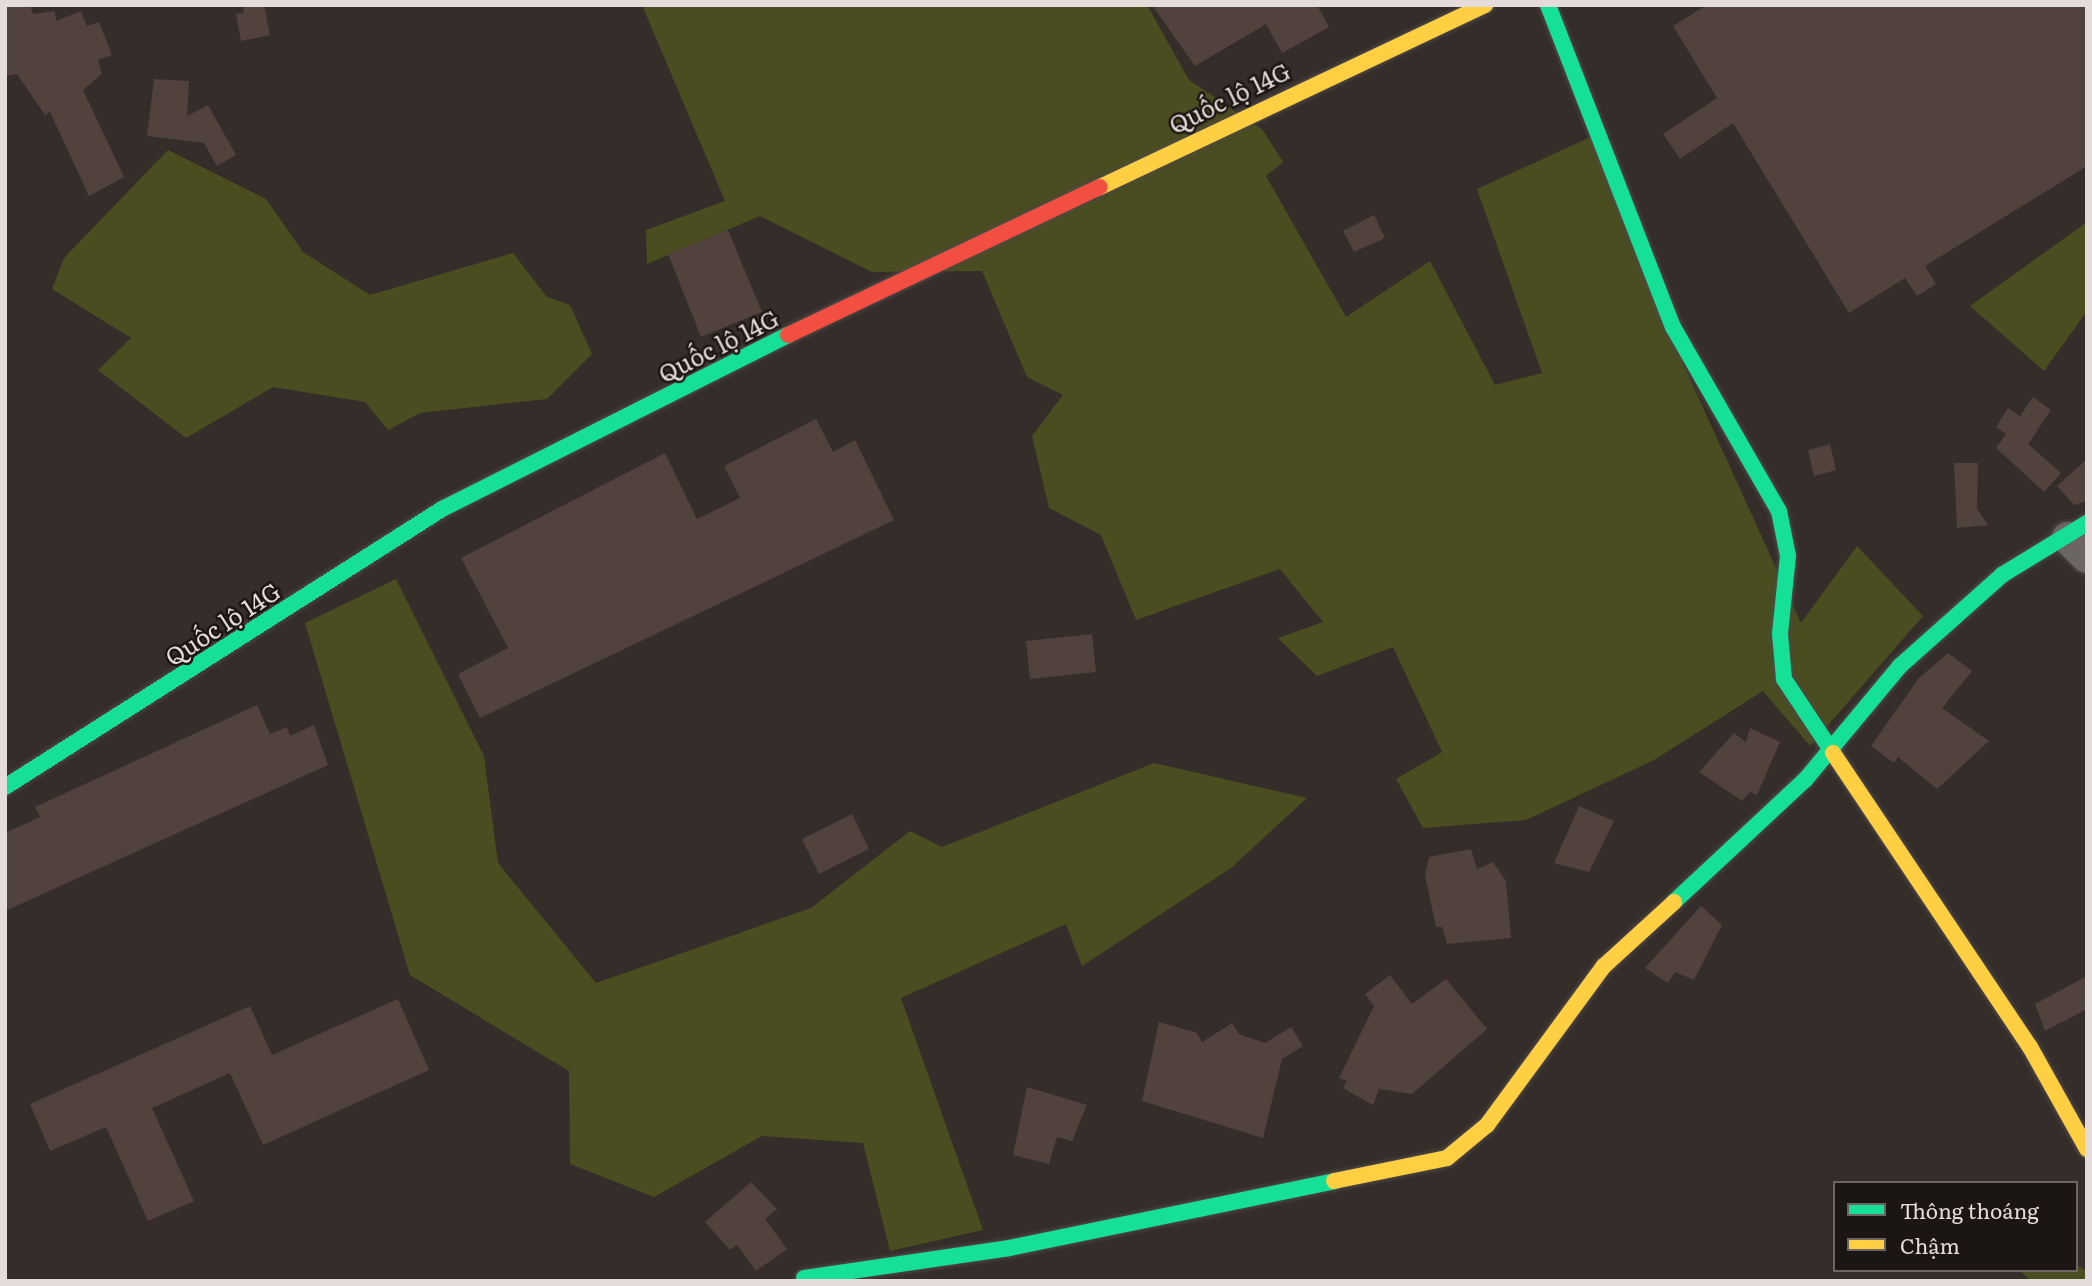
<!DOCTYPE html>
<html>
<head>
<meta charset="utf-8">
<style>
	body { margin:0 }
	#map { position:relative; width:2092px; height:1286px; overflow:hidden; background:#342d2a; font-family:Literata,serif }
	div>[style] { position:absolute }
	[style*='--x'] { left:calc(var(--x)*1px); top:calc(var(--y)*1px); width:calc(var(--w)*1px); rotate:calc(var(--a)*1deg) }
	.green>* { inset:0; background:#4a4d1f }
	.building>* { inset:0; background:#51423d }
	.roads { filter:drop-shadow(0 0 2px #504947) drop-shadow(0 0 2px #504947) }
	.street>* { height:32px; margin:-16px; padding:0 16px; transform-origin:16px; border-radius:16px; background:#6b6563 }
	.fast>* { height:16px; margin:-8px; padding:0 8px; transform-origin:8px; border-radius:8px; background:#16e098 }
	.slow>* { height:16px; margin:-8px; padding:0 8px; transform-origin:8px; border-radius:8px; background:#ffcf43 }
	.jam>* { height:16px; margin:-8px; padding:0 8px; transform-origin:8px; border-radius:8px; background:#f24e42 }
	span { translate:-50% -50%; white-space:nowrap; text-align:center; line-height:1.15; -webkit-text-stroke:5px #1b1513; paint-order:stroke }
	.street-label { font-size:24px; color:#e5dcd9 }
	.frame { position:absolute; inset:0; border:7px solid #e5dcd9; pointer-events:none }
	.legend { position:absolute; left:1833px; top:1181px; width:245px; height:91px; box-sizing:border-box; background:#1b1513; border:2px solid #6c6562; margin:0; padding:9px 12px; list-style:none; font-size:21px; color:#e5dcd9 }
	.legend li { display:flex; align-items:center; gap:14px; height:35px }
	.legend b { width:35px; border:2px solid #6c6562 }
</style>
</head>
<body>
<div id="map">
	<div class="green">
		<i style="clip-path:polygon(642px 5px,1147px 5px,1189px 80px,1262px 129px,1283px 162px,1266px 176px,1346px 317px,1430px 261px,1495px 385px,1542px 373px,1477px 189px,1593px 136px,1675px 346px,1801px 623px,1857px 546px,1923px 616px,1810px 746px,1763px 691px,1654px 760px,1526px 820px,1423px 828px,1396px 779px,1442px 752px,1393px 647px,1317px 676px,1278px 638px,1323px 622px,1280px 569px,1136px 620px,1101px 535px,1049px 508px,1032px 436px,1063px 395px,1027px 377px,982px 271px,872px 272px,760px 216px,647px 264px,646px 230px,725px 201px)"></i>
		<i style="clip-path:polygon(168px 150px,266px 199px,303px 252px,370px 295px,513px 253px,547px 297px,570px 305px,592px 354px,547px 399px,420px 413px,388px 430px,365px 402px,273px 387px,186px 438px,98px 370px,131px 338px,52px 289px,64px 258px)"></i>
		<i style="clip-path:polygon(2087px 222px,2087px 311px,2044px 371px,1970px 306px)"></i>
		<i style="clip-path:polygon(396px 579px,484px 756px,498px 863px,596px 983px,811px 908px,910px 831px,942px 847px,1154px 763px,1307px 798px,1231px 868px,1082px 966px,1066px 924px,901px 998px,983px 1230px,890px 1251px,863px 1143px,762px 1136px,654px 1197px,570px 1164px,569px 1071px,410px 975px,305px 623px)"></i>
		<i style="clip-path:polygon(2076px 1265px,2087px 1271px,2087px 1281px,2031px 1281px,2019px 1270px,2076px 1270px)"></i>
	</div>
	<div class="building">
		<i style="clip-path:polygon(5px 5px,30px 5px,33px 14px,55px 11px,56px 21px,81px 11px,87px 26px,99px 22px,112px 55px,98px 60px,102px 74px,83px 90px,124px 177px,89px 196px,50px 112px,45px 115px,17px 74px,5px 76px)"></i>
		<i style="clip-path:polygon(243px 5px,264px 5px,270px 35px,241px 41px,236px 14px,244px 13px)"></i>
		<i style="clip-path:polygon(1152px 5px,1317px 5px,1329px 27px,1282px 53px,1266px 24px,1195px 66px)"></i>
		<i style="clip-path:polygon(1707px 5px,2087px 5px,2087px 166px,1925px 266px,1936px 284px,1917px 296px,1905px 278px,1849px 313px,1733px 123px,1680px 159px,1663px 134px,1717px 98px,1673px 26px)"></i>
		<i style="clip-path:polygon(154px 79px,189px 81px,187px 116px,208px 105px,236px 155px,217px 166px,204px 143px,147px 136px)"></i>
		<i style="clip-path:polygon(1374px 215px,1385px 238px,1354px 252px,1343px 231px)"></i>
		<i style="clip-path:polygon(728px 230px,762px 312px,701px 337px,668px 254px)"></i>
		<i style="clip-path:polygon(2033px 397px,2051px 410px,2028px 444px,2061px 473px,2044px 492px,1996px 448px,2006px 434px,1996px 427px,2008px 408px,2020px 416px)"></i>
		<i style="clip-path:polygon(816px 419px,833px 452px,855px 440px,894px 520px,480px 718px,458px 674px,508px 648px,461px 558px,665px 453px,697px 519px,740px 498px,724px 466px)"></i>
		<i style="clip-path:polygon(1830px 444px,1836px 470px,1814px 476px,1808px 450px)"></i>
		<i style="clip-path:polygon(2087px 459px,2087px 501px,2074px 505px,2057px 486px)"></i>
		<i style="clip-path:polygon(1954px 463px,1978px 463px,1977px 509px,1988px 525px,1957px 528px)"></i>
		<i style="clip-path:polygon(1092px 634px,1096px 672px,1030px 679px,1026px 641px)"></i>
		<i style="clip-path:polygon(1948px 653px,1972px 671px,1942px 708px,1989px 741px,1937px 789px,1898px 757px,1894px 763px,1871px 746px,1919px 678px)"></i>
		<i style="clip-path:polygon(257px 705px,270px 734px,287px 727px,290px 736px,314px 725px,328px 765px,5px 911px,5px 833px,40px 817px,35px 807px)"></i>
		<i style="clip-path:polygon(1750px 728px,1780px 742px,1757px 795px,1750px 792px,1742px 801px,1699px 772px,1734px 733px,1746px 742px)"></i>
		<i style="clip-path:polygon(1579px 806px,1614px 821px,1589px 872px,1554px 863px)"></i>
		<i style="clip-path:polygon(852px 814px,869px 849px,819px 874px,802px 839px)"></i>
		<i style="clip-path:polygon(1471px 849px,1477px 869px,1493px 862px,1506px 881px,1511px 938px,1447px 944px,1442px 927px,1436px 927px,1425px 875px,1429px 857px)"></i>
		<i style="clip-path:polygon(1701px 906px,1722px 925px,1694px 980px,1675px 972px,1668px 983px,1645px 968px)"></i>
		<i style="clip-path:polygon(1390px 975px,1412px 1004px,1446px 979px,1487px 1029px,1412px 1094px,1379px 1089px,1373px 1105px,1343px 1088px,1347px 1081px,1339px 1078px,1374px 1006px,1365px 994px)"></i>
		<i style="clip-path:polygon(2087px 976px,2087px 1009px,2045px 1031px,2035px 1004px)"></i>
		<i style="clip-path:polygon(398px 999px,429px 1070px,263px 1145px,230px 1073px,152px 1108px,194px 1201px,148px 1221px,106px 1127px,50px 1151px,30px 1104px,250px 1006px,272px 1055px)"></i>
		<i style="clip-path:polygon(1159px 1022px,1197px 1033px,1202px 1042px,1232px 1023px,1239px 1034px,1265px 1043px,1291px 1027px,1303px 1046px,1282px 1059px,1263px 1138px,1142px 1101px)"></i>
		<i style="clip-path:polygon(1027px 1087px,1087px 1105px,1072px 1141px,1057px 1137px,1049px 1164px,1013px 1155px)"></i>
		<i style="clip-path:polygon(751px 1182px,777px 1209px,765px 1219px,787px 1249px,756px 1271px,737px 1245px,730px 1250px,705px 1222px)"></i>
	</div>
	<div class="roads">
		<div class="street">
			<i style="--x:2068;--y:538;--w:27;--a:45"></i>
		</div>
		<div class="fast">
			<i style="--x:1548;--y:5;--w:345;--a:68.8"></i>
			<i style="--x:1673;--y:327;--w:212;--a:60.1"></i>
			<i style="--x:1779;--y:511;--w:46;--a:78.7"></i>
			<i style="--x:1788;--y:556;--w:78;--a:95.9"></i>
			<i style="--x:1780;--y:634;--w:45;--a:84.9"></i>
			<i style="--x:1784;--y:679;--w:89;--a:56.5"></i>
			<i style="--x:5;--y:787;--w:518;--a:-32.46"></i>
			<i style="--x:442;--y:509;--w:387;--a:-26.7"></i>
			<i style="--x:1674;--y:902;--w:179;--a:-43"></i>
			<i style="--x:1805;--y:780;--w:148;--a:-50.2"></i>
			<i style="--x:1900;--y:666;--w:137;--a:-41.7"></i>
			<i style="--x:2002;--y:575;--w:100;--a:-31.5"></i>
			<i style="--x:804;--y:1278;--w:207;--a:-8.3"></i>
			<i style="--x:1009;--y:1248;--w:332;--a:-11.6"></i>
		</div>
		<div class="slow">
			<i style="--x:1100;--y:187;--w:426;--a:-25.3"></i>
			<i style="--x:1833;--y:753;--w:354;--a:56.2"></i>
			<i style="--x:2030;--y:1047;--w:117;--a:60.8"></i>
			<i style="--x:1334;--y:1181;--w:115;--a:-11.5"></i>
			<i style="--x:1447;--y:1158;--w:52;--a:-39.5"></i>
			<i style="--x:1487;--y:1125;--w:197;--a:-53.7"></i>
			<i style="--x:1604;--y:966;--w:95;--a:-42.4"></i>
		</div>
		<div class="jam">
			<i style="--x:788;--y:335;--w:345;--a:-25.4"></i>
		</div>
	</div>
	<div class="street-label">
		<span style="left:1229px;top:97px;rotate:-26deg">Quốc lộ 14G</span>
		<span style="left:718px;top:345px;rotate:-27deg">Quốc lộ 14G</span>
		<span style="left:222px;top:623px;rotate:-33deg">Quốc lộ 14G</span>
	</div>
	<div class="frame"></div>
	<ul class="legend">
	<li><b style="height:9px;background:#16e098"></b>Thông thoáng</li>
	<li><b style="height:9px;background:#ffcf43"></b>Chậm</li>
	</ul>
</div>
</body>
</html>
